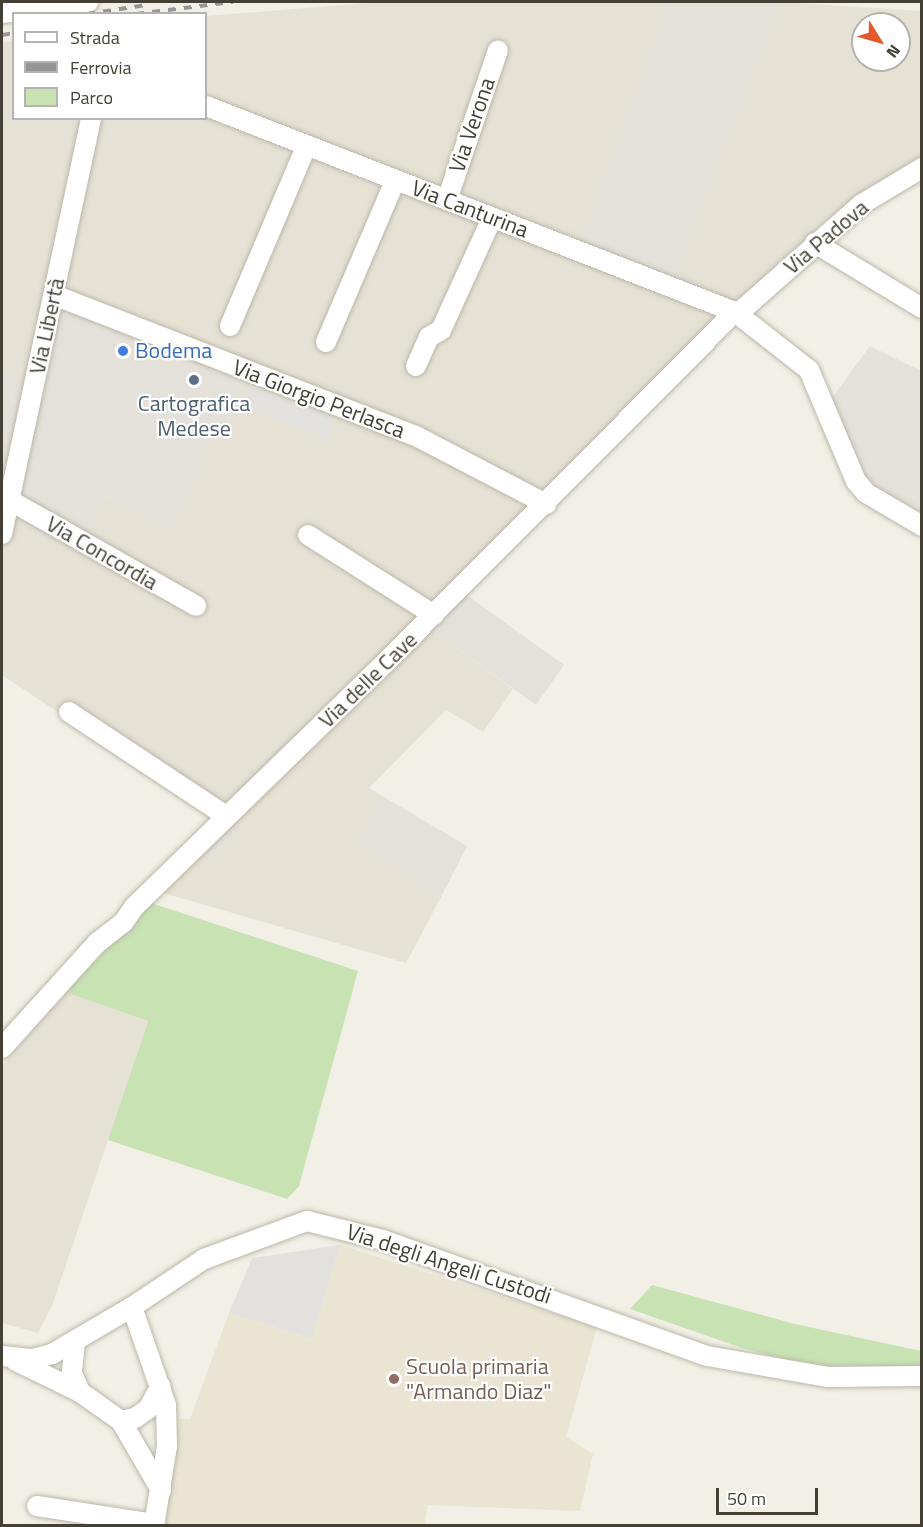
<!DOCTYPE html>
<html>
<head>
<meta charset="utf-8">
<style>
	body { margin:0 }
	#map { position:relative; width:923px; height:1527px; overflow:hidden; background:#f1efe6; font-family:"Titillium Web",sans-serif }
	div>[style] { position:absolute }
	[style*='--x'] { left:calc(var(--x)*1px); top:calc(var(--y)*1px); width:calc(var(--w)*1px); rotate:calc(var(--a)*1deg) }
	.residential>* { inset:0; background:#e5e1d5 }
	.industrial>* { inset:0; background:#e4e1db }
	.education>* { inset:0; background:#e9e5d2 }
	.green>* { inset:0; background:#c8e2b3 }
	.parking>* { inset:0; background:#e3e1de }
	.roads { filter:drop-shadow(0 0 2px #bcb7aa) drop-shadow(0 0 2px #bcb7aa) }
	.minor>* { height:20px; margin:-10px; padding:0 10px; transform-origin:10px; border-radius:10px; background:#fff }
	.rail>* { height:4px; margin-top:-2px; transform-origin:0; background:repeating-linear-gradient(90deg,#959595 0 8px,transparent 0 16px) }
	.dots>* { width:16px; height:16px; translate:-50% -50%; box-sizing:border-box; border:3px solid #fff; border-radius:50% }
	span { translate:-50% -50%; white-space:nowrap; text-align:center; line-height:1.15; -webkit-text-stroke:4.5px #fff; paint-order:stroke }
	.street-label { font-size:22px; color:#444036 }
	.shop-label { font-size:22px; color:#366cbe }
	.left { translate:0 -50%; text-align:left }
	.service-label { font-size:22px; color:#4e5e75 }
	.education-label { font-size:22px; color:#785e54 }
	.frame { position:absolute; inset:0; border:3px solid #444036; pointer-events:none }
	.legend { position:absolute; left:12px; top:12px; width:195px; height:108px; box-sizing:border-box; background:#fff; border:2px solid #b4b3af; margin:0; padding:8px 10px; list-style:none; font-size:18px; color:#444036 }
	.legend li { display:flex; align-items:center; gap:12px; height:30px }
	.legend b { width:30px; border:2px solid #b4b3af }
	.north { position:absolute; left:851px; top:12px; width:60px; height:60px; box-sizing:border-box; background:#fff; border:2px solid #b4b3af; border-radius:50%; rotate:127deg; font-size:16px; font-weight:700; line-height:24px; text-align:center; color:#444036 }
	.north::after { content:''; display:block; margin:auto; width:21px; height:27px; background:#e4582a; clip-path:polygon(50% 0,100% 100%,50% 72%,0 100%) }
	.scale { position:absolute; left:716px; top:1488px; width:102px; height:27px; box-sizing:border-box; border:3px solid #444036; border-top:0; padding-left:8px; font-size:18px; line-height:21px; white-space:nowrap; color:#444036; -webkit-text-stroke:4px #fff; paint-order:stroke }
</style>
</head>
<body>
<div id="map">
	<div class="residential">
		<i style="clip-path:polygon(evenodd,381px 2px,668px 2px,644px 71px,670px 285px,780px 2px,921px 11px,921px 160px,829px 217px,540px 500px,416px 434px,53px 293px,32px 381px,2px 374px,2px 43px,13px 41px,14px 118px,206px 118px,206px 16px,381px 2px,863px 24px,899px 24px,899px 60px,863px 60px,863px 24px)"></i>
		<i style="clip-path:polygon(246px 374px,415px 440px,536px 502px,216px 817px,2px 675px,2px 548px,13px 498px,84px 537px,106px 496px,171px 529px,216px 428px,224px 431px)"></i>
		<i style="clip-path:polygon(422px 623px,513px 689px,483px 732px,446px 710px,369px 788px,384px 797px,356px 842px,440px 899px,406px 963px,153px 890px)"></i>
		<i style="clip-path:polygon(65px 992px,148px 1021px,52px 1306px,38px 1333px,2px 1323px,2px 1066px)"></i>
	</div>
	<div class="industrial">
		<i style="clip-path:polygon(668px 2px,780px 2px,671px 285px,579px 248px)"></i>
		<i style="clip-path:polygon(56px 298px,246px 374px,224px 432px,216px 429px,171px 529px,106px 496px,84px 538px,13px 498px)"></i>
		<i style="clip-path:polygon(870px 346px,921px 371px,921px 524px,867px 493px,826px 406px)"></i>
		<i style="clip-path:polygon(2px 374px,32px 381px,2px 527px)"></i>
		<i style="clip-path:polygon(457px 588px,564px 665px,536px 705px,422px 623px)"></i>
		<i style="clip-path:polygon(384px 797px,467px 846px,440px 899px,356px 842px)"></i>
	</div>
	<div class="education">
		<i style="clip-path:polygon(340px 1245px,597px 1327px,566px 1437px,593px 1454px,580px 1511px,428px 1505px,424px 1525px,165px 1526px,179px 1419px,190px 1419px,229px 1313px,312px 1339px)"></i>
	</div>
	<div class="green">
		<i style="clip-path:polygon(151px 903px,358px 971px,299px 1186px,287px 1199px,108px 1140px,148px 1021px,65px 992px)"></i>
		<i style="clip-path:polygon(652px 1285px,795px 1324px,921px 1351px,921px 1369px,806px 1365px,742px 1348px,630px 1309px)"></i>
	</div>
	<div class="parking">
		<i style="clip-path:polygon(248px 384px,334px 419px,326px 439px,239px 404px)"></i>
		<i style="clip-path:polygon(234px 826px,238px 830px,204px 862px,200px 858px)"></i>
		<i style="clip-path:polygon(340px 1245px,312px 1339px,229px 1313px,252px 1258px)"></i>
	</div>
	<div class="roads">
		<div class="minor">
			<i style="--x:2;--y:13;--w:87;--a:-7.3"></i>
			<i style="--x:206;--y:106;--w:568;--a:21.28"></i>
			<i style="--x:735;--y:312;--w:94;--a:38.1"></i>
			<i style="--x:809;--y:370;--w:121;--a:67.1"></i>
			<i style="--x:856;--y:481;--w:16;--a:50"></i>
			<i style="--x:866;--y:493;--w:65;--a:30.5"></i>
			<i style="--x:447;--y:200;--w:158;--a:-71.2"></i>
			<i style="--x:815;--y:243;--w:125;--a:31.3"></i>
			<i style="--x:54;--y:295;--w:388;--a:21.3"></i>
			<i style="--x:416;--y:436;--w:147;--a:27.6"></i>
			<i style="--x:735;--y:312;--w:7;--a:-16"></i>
			<i style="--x:742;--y:310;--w:160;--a:-41.5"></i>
			<i style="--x:862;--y:204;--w:70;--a:-31"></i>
			<i style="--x:230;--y:326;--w:194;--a:-67"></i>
			<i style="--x:326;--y:342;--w:175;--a:-66.8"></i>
			<i style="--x:416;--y:366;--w:32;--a:-66"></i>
			<i style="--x:429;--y:337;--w:14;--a:-30"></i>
			<i style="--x:441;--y:330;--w:123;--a:-65.5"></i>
			<i style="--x:9;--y:500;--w:215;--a:29.5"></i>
			<i style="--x:2;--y:534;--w:425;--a:-77.9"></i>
			<i style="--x:308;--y:535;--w:149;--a:32.4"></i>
			<i style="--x:69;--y:712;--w:188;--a:33.5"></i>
			<i style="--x:2;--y:1048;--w:142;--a:-47.9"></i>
			<i style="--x:97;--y:943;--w:33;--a:-38"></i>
			<i style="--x:123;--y:923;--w:19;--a:-55"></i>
			<i style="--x:134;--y:907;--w:350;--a:-44.2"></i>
			<i style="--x:385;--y:663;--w:496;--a:-45.1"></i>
			<i style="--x:132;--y:1307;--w:104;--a:70.9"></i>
			<i style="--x:166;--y:1405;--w:41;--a:88.6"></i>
			<i style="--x:167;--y:1446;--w:81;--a:99.2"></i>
			<i style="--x:75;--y:1342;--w:31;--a:96"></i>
			<i style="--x:72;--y:1373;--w:21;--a:67"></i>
			<i style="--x:2;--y:1356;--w:31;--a:6"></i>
			<i style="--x:33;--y:1359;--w:20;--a:-15"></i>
			<i style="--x:52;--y:1354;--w:93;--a:-30.4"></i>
			<i style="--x:132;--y:1307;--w:87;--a:-33.7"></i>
			<i style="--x:204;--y:1259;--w:110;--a:-20.3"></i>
			<i style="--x:307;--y:1221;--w:78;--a:14"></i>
			<i style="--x:383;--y:1240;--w:344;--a:19.7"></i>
			<i style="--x:707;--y:1356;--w:122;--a:9.9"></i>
			<i style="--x:827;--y:1377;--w:95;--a:-0.6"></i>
			<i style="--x:16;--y:1361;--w:71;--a:25.8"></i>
			<i style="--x:80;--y:1392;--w:50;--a:35.3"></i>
			<i style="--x:121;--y:1421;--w:80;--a:59.9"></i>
			<i style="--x:121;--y:1421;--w:14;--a:-12"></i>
			<i style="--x:135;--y:1418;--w:16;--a:-35"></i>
			<i style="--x:148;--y:1409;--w:26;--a:-61"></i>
			<i style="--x:37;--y:1506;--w:118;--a:8.7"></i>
		</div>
	</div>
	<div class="rail">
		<i style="--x:87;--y:14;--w:60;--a:-8.7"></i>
		<i style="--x:136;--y:14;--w:98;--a:-7.1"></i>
		<i style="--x:2;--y:35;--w:12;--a:-9"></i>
	</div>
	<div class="dots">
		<i style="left:123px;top:351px;background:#3f7fe0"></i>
		<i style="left:194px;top:380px;background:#5c6f8a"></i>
		<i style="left:394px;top:1379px;background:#8d6e63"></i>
	</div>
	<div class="street-label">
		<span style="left:472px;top:125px;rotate:-71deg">Via Verona</span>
		<span style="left:470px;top:209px;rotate:21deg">Via Canturina</span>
		<span style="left:826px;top:237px;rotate:-40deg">Via Padova</span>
		<span style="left:47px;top:326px;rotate:-78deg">Via Libertà</span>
		<span style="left:319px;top:399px;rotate:21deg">Via Giorgio Perlasca</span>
		<span style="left:102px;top:553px;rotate:30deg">Via Concordia</span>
		<span style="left:368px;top:680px;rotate:-44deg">Via delle Cave</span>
		<span style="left:449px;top:1264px;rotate:18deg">Via degli Angeli Custodi</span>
	</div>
	<div class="shop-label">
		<span class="left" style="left:135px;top:351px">Bodema</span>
	</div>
	<div class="service-label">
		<span style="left:194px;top:416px">Cartografica<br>Medese</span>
	</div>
	<div class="education-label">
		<span class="left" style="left:406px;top:1379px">Scuola primaria<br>"Armando Diaz"</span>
	</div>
	<div class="frame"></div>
	<ul class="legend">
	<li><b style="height:8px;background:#fff"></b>Strada</li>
	<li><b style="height:8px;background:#959595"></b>Ferrovia</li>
	<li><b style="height:16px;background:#c8e2b3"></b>Parco</li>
	</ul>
	<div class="north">N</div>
	<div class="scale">50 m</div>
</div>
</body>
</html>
